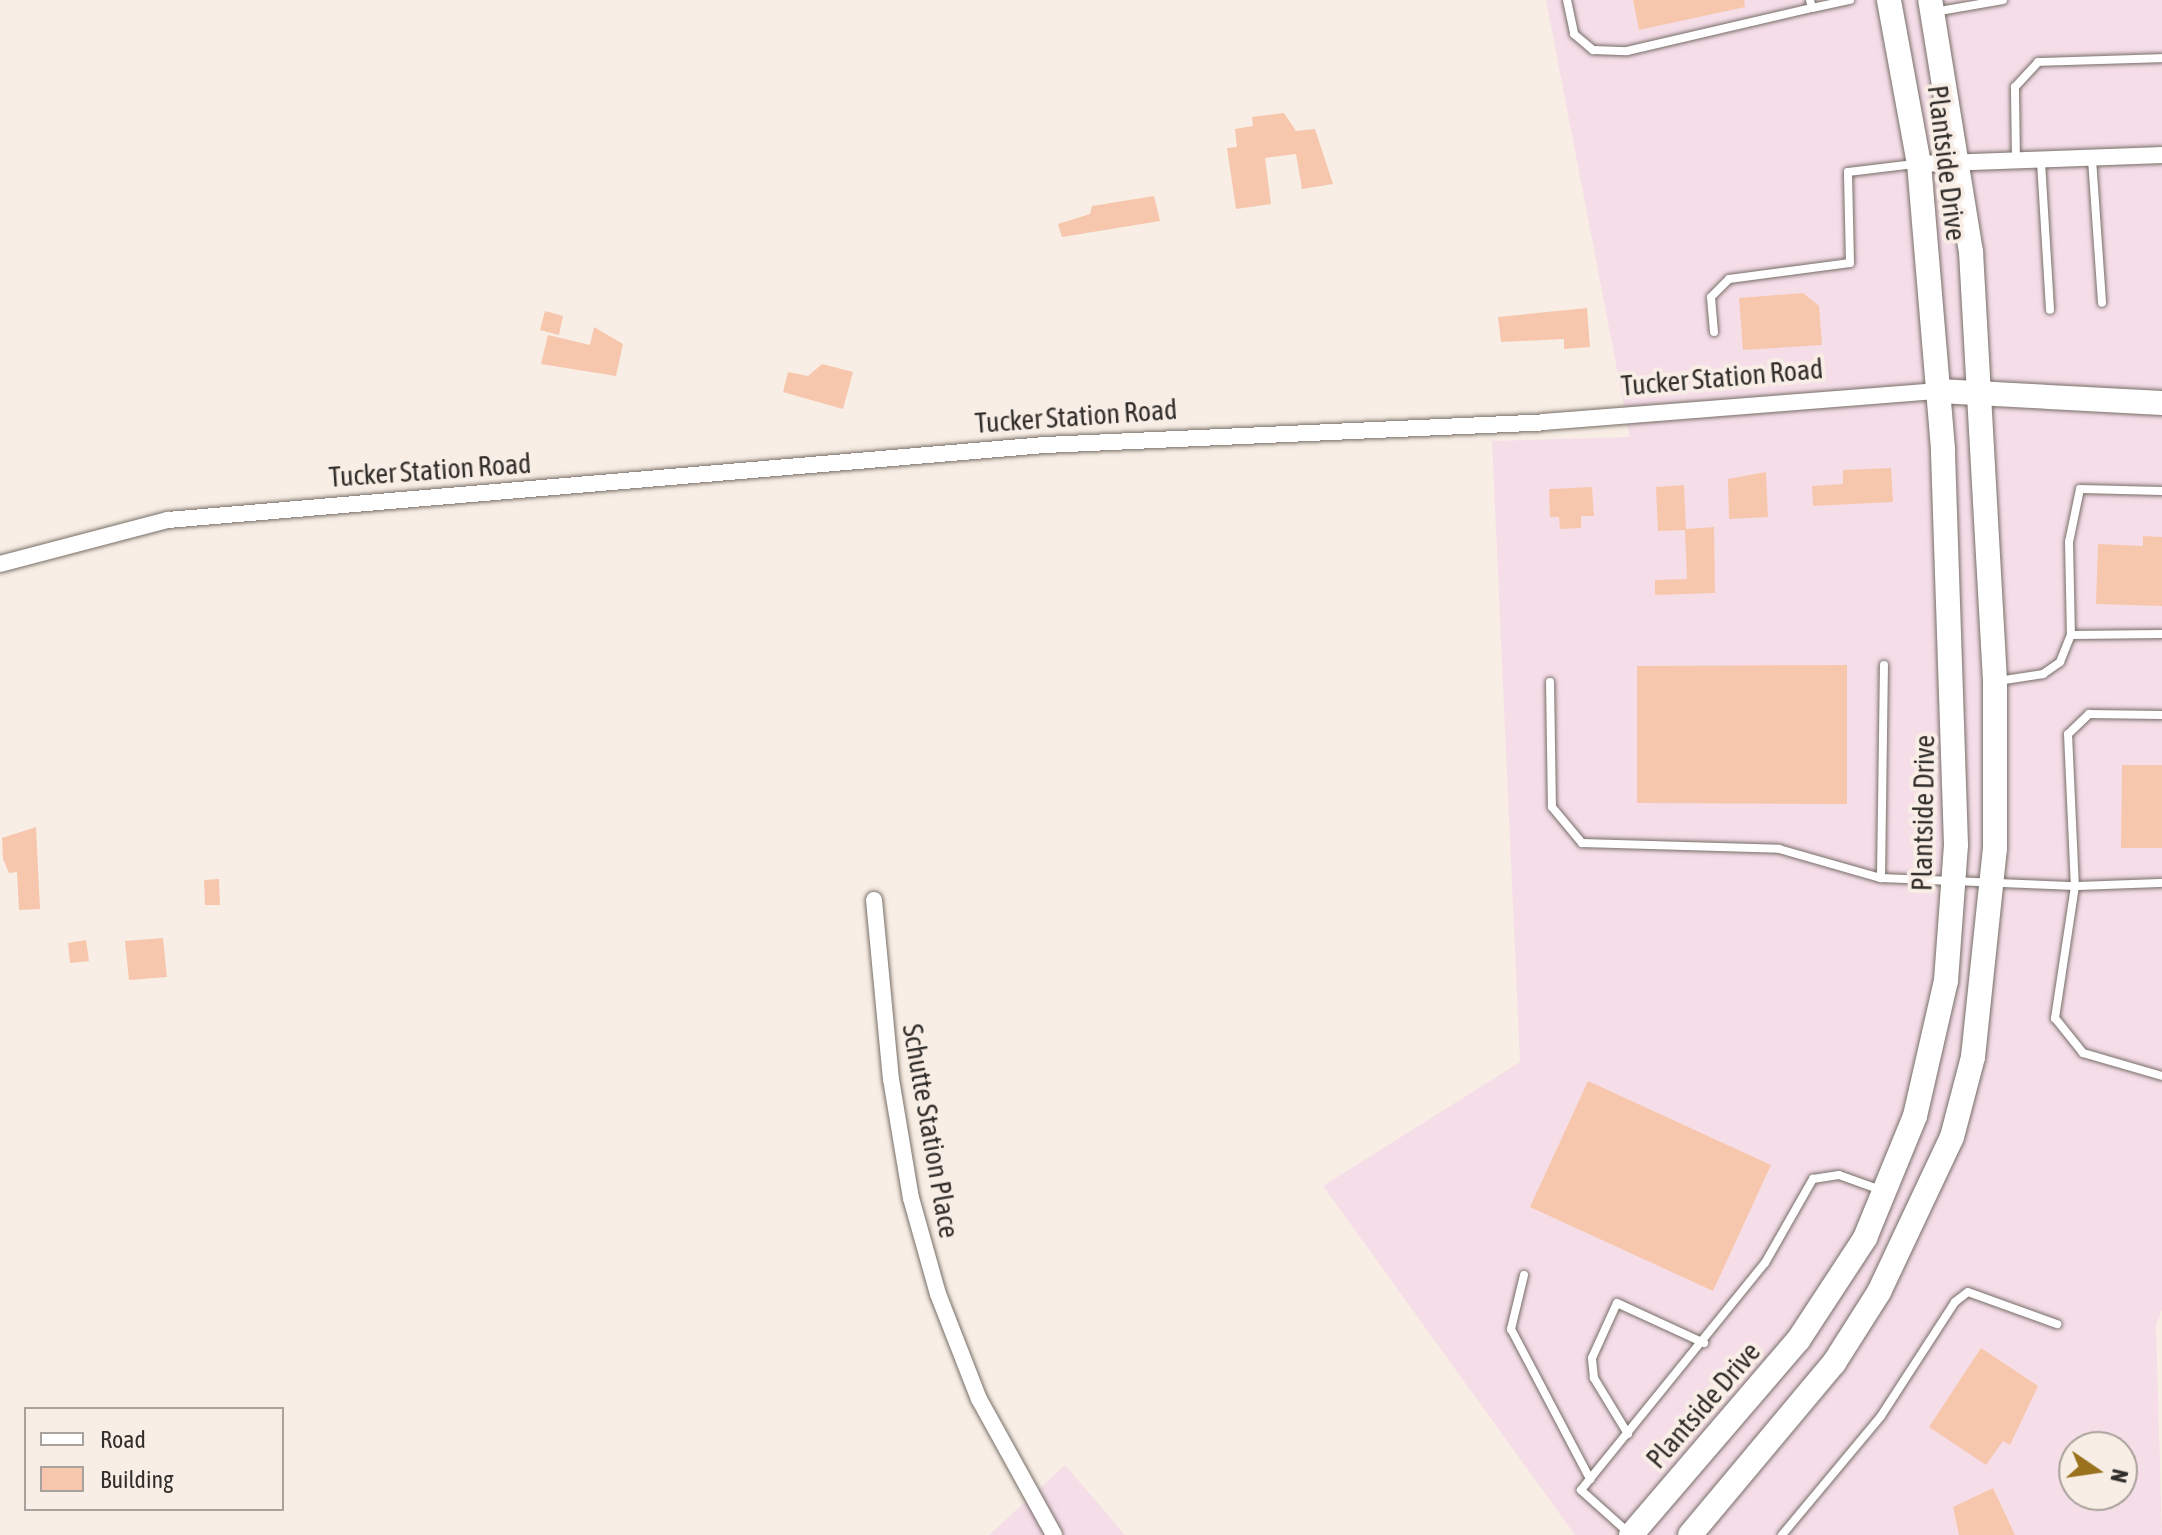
<!DOCTYPE html>
<html>
<head>
<meta charset="utf-8">
<style>
	body { margin:0 }
	#map { position:relative; width:2162px; height:1535px; overflow:hidden; background:#f8eee5; font-family:"Asap Condensed",sans-serif }
	div>[style] { position:absolute }
	[style*='--x'] { left:calc(var(--x)*1px); top:calc(var(--y)*1px); width:calc(var(--w)*1px); rotate:calc(var(--a)*1deg) }
	.industrial>* { inset:0; background:#f6dee9 }
	.building>* { inset:0; background:#f7c7ad }
	.roads { filter:drop-shadow(0 0 2px #776e67) drop-shadow(0 0 2px #776e67) }
	.lane>* { height:8px; margin:-4px; padding:0 4px; transform-origin:4px; border-radius:4px; background:#fff }
	.street>* { height:16px; margin:-8px; padding:0 8px; transform-origin:8px; border-radius:8px; background:#fff }
	.secondary>* { height:24px; margin:-12px; padding:0 12px; transform-origin:12px; border-radius:12px; background:#fff }
	span { translate:-50% -50%; white-space:nowrap; text-align:center; line-height:1.15; -webkit-text-stroke:8px #f8eee5; paint-order:stroke }
	.street-label { font-size:28px; color:#322e2b }
	.legend { position:absolute; left:24px; top:1407px; width:260px; height:104px; box-sizing:border-box; background:#f8eee5; border:2px solid #a9a19b; margin:0; padding:10px 14px; list-style:none; font-size:24px; color:#322e2b }
	.legend li { display:flex; align-items:center; gap:16px; height:40px }
	.legend b { width:40px; border:2px solid #a9a19b }
	.north { position:absolute; left:2058px; top:1431px; width:80px; height:80px; box-sizing:border-box; background:#f8eee5; border:2px solid #a9a19b; border-radius:50%; rotate:103deg; font-size:22px; font-weight:700; line-height:32px; text-align:center; color:#322e2b }
	.north::after { content:''; display:block; margin:auto; width:28px; height:36px; background:#9a721e; clip-path:polygon(50% 0,100% 100%,50% 72%,0 100%) }
</style>
</head>
<body>
<div id="map">
	<div class="industrial">
		<i style="clip-path:polygon(evenodd,1546px 0,2162px 0,2162px 1310px,2156px 1325px,2162px 1535px,1575px 1535px,1323px 1186px,1520px 1062px,1492px 441px,1630px 437px,1546px 0,2074px 1447px,2122px 1447px,2122px 1495px,2074px 1495px,2074px 1447px)"></i>
		<i style="clip-path:polygon(1065px 1465px,1125px 1535px,989px 1535px)"></i>
	</div>
	<div class="building">
		<i style="clip-path:polygon(1633px 0,1744px 0,1745px 7px,1639px 30px)"></i>
		<i style="clip-path:polygon(1284px 113px,1296px 131px,1315px 129px,1333px 184px,1302px 189px,1296px 154px,1265px 158px,1271px 204px,1236px 209px,1227px 148px,1237px 147px,1235px 129px,1253px 126px,1252px 117px)"></i>
		<i style="clip-path:polygon(1154px 196px,1160px 221px,1062px 237px,1058px 224px,1090px 214px,1092px 206px)"></i>
		<i style="clip-path:polygon(1803px 293px,1819px 306px,1822px 345px,1743px 350px,1739px 298px)"></i>
		<i style="clip-path:polygon(1587px 308px,1590px 347px,1564px 349px,1564px 339px,1501px 342px,1498px 317px)"></i>
		<i style="clip-path:polygon(545px 311px,563px 316px,559px 335px,540px 330px)"></i>
		<i style="clip-path:polygon(594px 327px,623px 344px,616px 376px,541px 364px,548px 335px,590px 345px)"></i>
		<i style="clip-path:polygon(822px 364px,853px 372px,843px 409px,783px 392px,788px 372px,808px 376px)"></i>
		<i style="clip-path:polygon(1891px 468px,1893px 502px,1813px 506px,1812px 486px,1843px 484px,1843px 470px)"></i>
		<i style="clip-path:polygon(1766px 472px,1768px 517px,1729px 519px,1728px 479px)"></i>
		<i style="clip-path:polygon(1684px 485px,1686px 529px,1714px 527px,1715px 593px,1655px 595px,1655px 580px,1687px 579px,1685px 530px,1658px 531px,1656px 487px)"></i>
		<i style="clip-path:polygon(1592px 487px,1594px 516px,1581px 516px,1581px 528px,1560px 529px,1559px 517px,1550px 517px,1549px 489px)"></i>
		<i style="clip-path:polygon(2143px 536px,2162px 537px,2162px 606px,2096px 604px,2098px 544px,2143px 546px)"></i>
		<i style="clip-path:polygon(1847px 665px,1847px 804px,1637px 803px,1637px 666px)"></i>
		<i style="clip-path:polygon(2122px 765px,2162px 765px,2162px 848px,2121px 848px)"></i>
		<i style="clip-path:polygon(36px 827px,40px 909px,19px 910px,17px 872px,9px 873px,3px 859px,2px 838px)"></i>
		<i style="clip-path:polygon(219px 879px,220px 905px,205px 905px,204px 880px)"></i>
		<i style="clip-path:polygon(163px 938px,167px 977px,129px 980px,125px 941px)"></i>
		<i style="clip-path:polygon(86px 940px,89px 961px,70px 963px,68px 943px)"></i>
		<i style="clip-path:polygon(1588px 1081px,1771px 1165px,1713px 1291px,1530px 1207px)"></i>
		<i style="clip-path:polygon(1981px 1348px,2038px 1386px,2010px 1445px,2003px 1441px,1986px 1465px,1929px 1427px)"></i>
		<i style="clip-path:polygon(1993px 1488px,2015px 1535px,1959px 1535px,1953px 1507px)"></i>
	</div>
	<div class="roads">
		<div class="lane">
			<i style="--x:1567;--y:0;--w:35;--a:78"></i>
			<i style="--x:1574;--y:34;--w:25;--a:40"></i>
			<i style="--x:1593;--y:50;--w:34;--a:2"></i>
			<i style="--x:1627;--y:51;--w:190;--a:-13.1"></i>
			<i style="--x:1810;--y:0;--w:8;--a:76"></i>
			<i style="--x:1812;--y:8;--w:39;--a:-12"></i>
			<i style="--x:1934;--y:12;--w:70;--a:-9.9"></i>
			<i style="--x:2092;--y:159;--w:144;--a:86"></i>
			<i style="--x:2041;--y:162;--w:148;--a:86.5"></i>
			<i style="--x:2016;--y:163;--w:76;--a:-90.8"></i>
			<i style="--x:2015;--y:87;--w:34;--a:-47"></i>
			<i style="--x:2038;--y:62;--w:124;--a:-1.8"></i>
			<i style="--x:1714;--y:332;--w:35;--a:-95"></i>
			<i style="--x:1711;--y:297;--w:25;--a:-45"></i>
			<i style="--x:1729;--y:279;--w:122;--a:-7.5"></i>
			<i style="--x:1850;--y:263;--w:91;--a:-91.3"></i>
			<i style="--x:1848;--y:172;--w:67;--a:-6.8"></i>
			<i style="--x:2162;--y:491;--w:82;--a:-178.6"></i>
			<i style="--x:2080;--y:489;--w:54;--a:101.7"></i>
			<i style="--x:2069;--y:542;--w:93;--a:88.8"></i>
			<i style="--x:2071;--y:635;--w:91;--a:-0.6"></i>
			<i style="--x:1998;--y:681;--w:46;--a:-8.8"></i>
			<i style="--x:2043;--y:674;--w:21;--a:-35"></i>
			<i style="--x:2060;--y:662;--w:29;--a:-68"></i>
			<i style="--x:1550;--y:682;--w:125;--a:89.1"></i>
			<i style="--x:1552;--y:807;--w:47;--a:50.2"></i>
			<i style="--x:1582;--y:843;--w:197;--a:1.7"></i>
			<i style="--x:1779;--y:849;--w:106;--a:15.9"></i>
			<i style="--x:1881;--y:878;--w:194;--a:2.4"></i>
			<i style="--x:2075;--y:886;--w:134;--a:98.6"></i>
			<i style="--x:2055;--y:1018;--w:45;--a:51.3"></i>
			<i style="--x:2083;--y:1053;--w:82;--a:16.2"></i>
			<i style="--x:2162;--y:715;--w:73;--a:-179.2"></i>
			<i style="--x:2089;--y:714;--w:29;--a:136"></i>
			<i style="--x:2068;--y:734;--w:152;--a:87.4"></i>
			<i style="--x:2075;--y:886;--w:87;--a:-2"></i>
			<i style="--x:1881;--y:878;--w:213;--a:-89.2"></i>
			<i style="--x:1524;--y:1275;--w:56;--a:103.5"></i>
			<i style="--x:1511;--y:1329;--w:170;--a:62.2"></i>
			<i style="--x:1628;--y:1434;--w:66;--a:-121.3"></i>
			<i style="--x:1594;--y:1378;--w:20;--a:-96"></i>
			<i style="--x:1592;--y:1358;--w:60;--a:-65.6"></i>
			<i style="--x:1617;--y:1303;--w:96;--a:24.7"></i>
			<i style="--x:1630;--y:1534;--w:66;--a:-138.1"></i>
			<i style="--x:1581;--y:1490;--w:292;--a:-51"></i>
			<i style="--x:1765;--y:1263;--w:97;--a:-60.3"></i>
			<i style="--x:1813;--y:1179;--w:26;--a:-9"></i>
			<i style="--x:1839;--y:1175;--w:45;--a:19.7"></i>
			<i style="--x:1782;--y:1535;--w:155;--a:-50.2"></i>
			<i style="--x:1881;--y:1416;--w:136;--a:-57"></i>
			<i style="--x:1955;--y:1302;--w:16;--a:-38"></i>
			<i style="--x:1968;--y:1292;--w:95;--a:19.8"></i>
		</div>
		<div class="street">
			<i style="--x:1919;--y:164;--w:243;--a:-2.1"></i>
			<i style="--x:0;--y:564;--w:174;--a:-14.7"></i>
			<i style="--x:168;--y:520;--w:880;--a:-4.89"></i>
			<i style="--x:1045;--y:445;--w:499;--a:-2.6"></i>
			<i style="--x:1543;--y:422;--w:397;--a:-4.5"></i>
			<i style="--x:874;--y:900;--w:180;--a:84.6"></i>
			<i style="--x:891;--y:1079;--w:121;--a:80.5"></i>
			<i style="--x:911;--y:1198;--w:100;--a:74.3"></i>
			<i style="--x:938;--y:1294;--w:113;--a:68.7"></i>
			<i style="--x:979;--y:1399;--w:155;--a:61.1"></i>
		</div>
		<div class="secondary">
			<i style="--x:1939;--y:391;--w:223;--a:3.1"></i>
			<i style="--x:1631;--y:1535;--w:258;--a:-49.4"></i>
			<i style="--x:1799;--y:1339;--w:121;--a:-56.8"></i>
			<i style="--x:1865;--y:1238;--w:132;--a:-67.7"></i>
			<i style="--x:1915;--y:1116;--w:139;--a:-77.1"></i>
			<i style="--x:1946;--y:981;--w:136;--a:-85.8"></i>
			<i style="--x:1956;--y:845;--w:396;--a:-91.9"></i>
			<i style="--x:1943;--y:449;--w:286;--a:-94.8"></i>
			<i style="--x:1919;--y:164;--w:167;--a:-100.4"></i>
			<i style="--x:1690;--y:1535;--w:224;--a:-50.1"></i>
			<i style="--x:1834;--y:1363;--w:84;--a:-57.6"></i>
			<i style="--x:1879;--y:1292;--w:171;--a:-64.8"></i>
			<i style="--x:1952;--y:1137;--w:83;--a:-75.3"></i>
			<i style="--x:1973;--y:1057;--w:209;--a:-84"></i>
			<i style="--x:1995;--y:849;--w:168;--a:-90"></i>
			<i style="--x:1995;--y:681;--w:430;--a:-93.2"></i>
			<i style="--x:1971;--y:252;--w:255;--a:-99.2"></i>
		</div>
	</div>
	<div class="street-label">
		<span style="left:1947px;top:163px;rotate:83deg">Plantside Drive</span>
		<span style="left:1722px;top:377px;rotate:-5deg">Tucker Station Road</span>
		<span style="left:1076px;top:416px;rotate:-4deg">Tucker Station Road</span>
		<span style="left:430px;top:470px;rotate:-4deg">Tucker Station Road</span>
		<span style="left:1923px;top:813px;rotate:-89deg">Plantside Drive</span>
		<span style="left:931px;top:1131px;rotate:80deg">Schutte Station Place</span>
		<span style="left:1703px;top:1405px;rotate:-49deg">Plantside Drive</span>
	</div>
	<ul class="legend">
	<li><b style="height:10px;background:#fff"></b>Road</li>
	<li><b style="height:22px;background:#f7c7ad"></b>Building</li>
	</ul>
	<div class="north">N</div>
</div>
</body>
</html>
